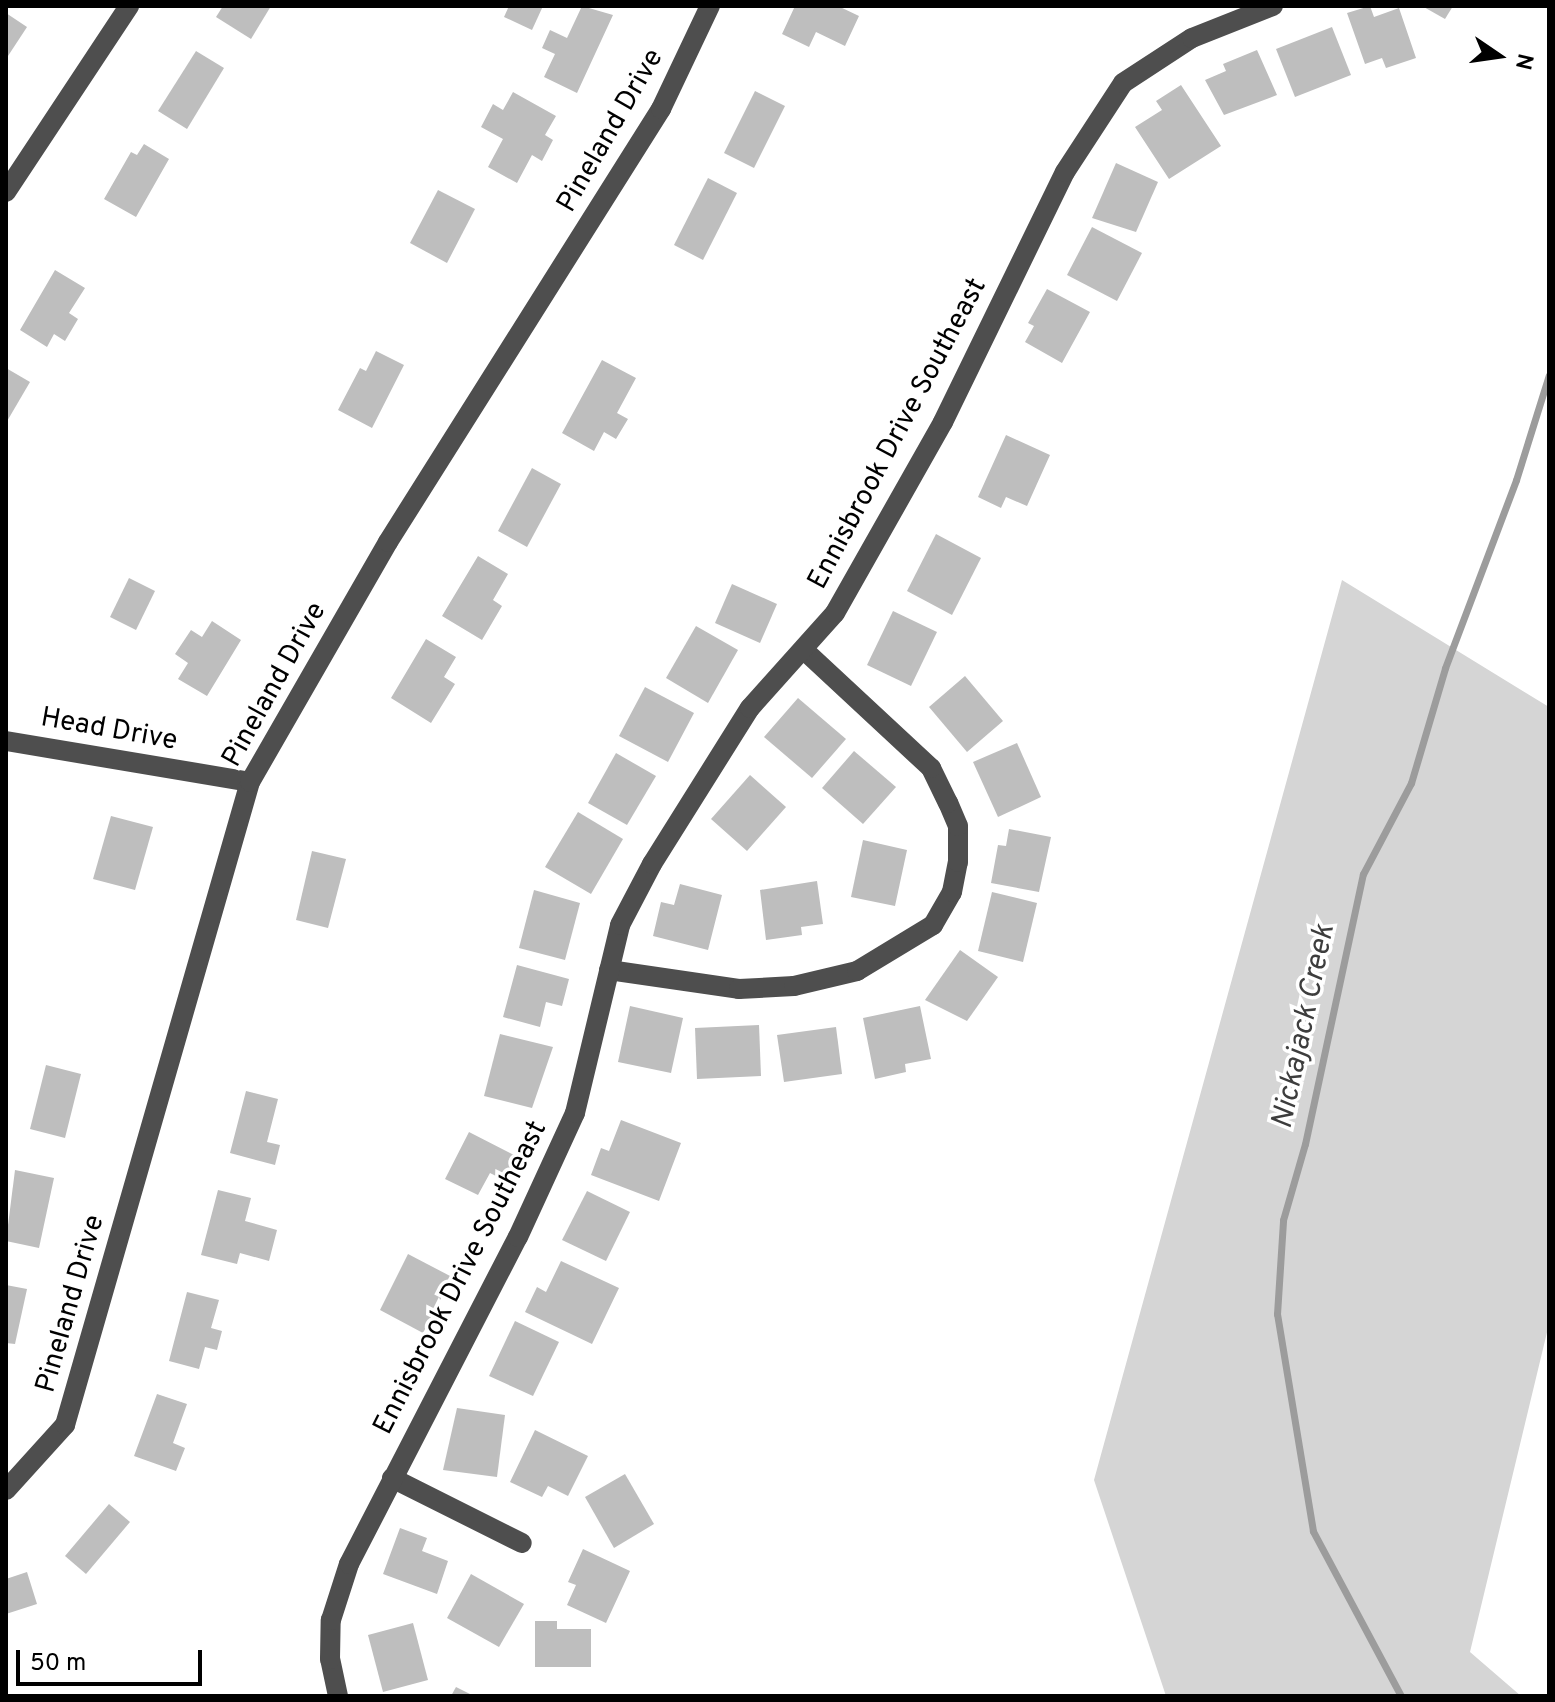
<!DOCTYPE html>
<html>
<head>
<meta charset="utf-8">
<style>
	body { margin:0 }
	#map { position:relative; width:1555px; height:1702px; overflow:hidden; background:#fff; font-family:Overpass,sans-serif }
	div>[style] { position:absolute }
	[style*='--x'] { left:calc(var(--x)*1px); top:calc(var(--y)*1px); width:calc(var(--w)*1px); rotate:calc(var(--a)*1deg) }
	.green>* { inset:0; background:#d5d5d5 }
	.stream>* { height:7px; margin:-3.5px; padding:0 3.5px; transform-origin:3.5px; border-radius:3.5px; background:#9c9c9c }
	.building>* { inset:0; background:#bebebe }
	.minor>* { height:20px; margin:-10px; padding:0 10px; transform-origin:10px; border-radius:10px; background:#4e4e4e }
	span { translate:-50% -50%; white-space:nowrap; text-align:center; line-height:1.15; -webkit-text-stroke:7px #fff; paint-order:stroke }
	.street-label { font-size:28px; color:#000 }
	.water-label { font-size:30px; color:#3d3d3d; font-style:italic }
	.frame { position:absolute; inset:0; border:8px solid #000; pointer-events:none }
	.north { position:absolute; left:1459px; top:16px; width:80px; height:80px; -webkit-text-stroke:6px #fff; paint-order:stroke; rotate:103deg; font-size:22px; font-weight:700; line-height:32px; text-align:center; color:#000 }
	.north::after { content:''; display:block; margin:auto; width:28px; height:36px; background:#000; clip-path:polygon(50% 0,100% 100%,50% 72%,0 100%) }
	.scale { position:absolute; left:16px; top:1650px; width:186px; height:36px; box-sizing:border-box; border:4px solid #000; border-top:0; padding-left:10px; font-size:24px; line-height:28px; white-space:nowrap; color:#000; -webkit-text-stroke:6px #fff; paint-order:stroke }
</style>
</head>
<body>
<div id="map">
	<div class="green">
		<i style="clip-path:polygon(1342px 580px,1549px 707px,1549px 1324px,1470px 1652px,1521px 1696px,1166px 1696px,1094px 1480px)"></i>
	</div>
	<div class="stream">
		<i style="--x:1401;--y:1696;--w:187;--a:-118.1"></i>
		<i style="--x:1313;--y:1531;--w:220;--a:-99.4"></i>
		<i style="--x:1277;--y:1314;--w:94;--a:-86.3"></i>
		<i style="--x:1283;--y:1220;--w:79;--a:-73.9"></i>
		<i style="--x:1305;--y:1144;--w:276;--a:-77.9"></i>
		<i style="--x:1363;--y:874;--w:103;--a:-62.2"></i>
		<i style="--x:1411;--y:783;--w:120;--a:-73.5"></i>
		<i style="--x:1445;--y:668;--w:201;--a:-69.3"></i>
		<i style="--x:1516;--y:480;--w:110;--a:-72.6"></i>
	</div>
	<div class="building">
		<i style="clip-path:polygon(223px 6px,271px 6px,251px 39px,216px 17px)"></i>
		<i style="clip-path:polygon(509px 6px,543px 6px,532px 30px,504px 17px)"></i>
		<i style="clip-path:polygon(582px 6px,613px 15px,577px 93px,544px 77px,555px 54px,542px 48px,550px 30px,567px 38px)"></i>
		<i style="clip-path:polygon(795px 6px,838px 6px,859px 16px,845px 46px,816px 32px,809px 47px,782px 34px)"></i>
		<i style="clip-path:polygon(1370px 6px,1374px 17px,1399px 8px,1416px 58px,1386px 68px,1382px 58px,1365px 64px,1347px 13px)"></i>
		<i style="clip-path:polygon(1422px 6px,1453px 6px,1445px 19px)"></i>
		<i style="clip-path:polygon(6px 13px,27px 27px,6px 59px)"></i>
		<i style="clip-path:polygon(1332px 27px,1351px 75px,1295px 97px,1276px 49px)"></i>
		<i style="clip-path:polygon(1257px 50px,1277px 95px,1224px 115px,1205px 80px,1226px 71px,1223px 64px)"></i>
		<i style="clip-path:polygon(196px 51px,224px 68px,187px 129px,158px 111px)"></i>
		<i style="clip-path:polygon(1181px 85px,1221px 146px,1169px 179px,1135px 127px,1162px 110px,1156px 101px)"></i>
		<i style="clip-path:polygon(755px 91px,785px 106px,754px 168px,724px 153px)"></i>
		<i style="clip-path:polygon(513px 92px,556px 116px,545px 135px,553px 140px,542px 161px,532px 155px,517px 183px,488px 167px,503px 139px,481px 127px,493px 104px,503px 110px)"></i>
		<i style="clip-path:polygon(144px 144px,169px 159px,136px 217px,104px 199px,131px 152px,137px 155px)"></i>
		<i style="clip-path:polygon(1116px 163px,1158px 182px,1136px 232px,1092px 218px)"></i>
		<i style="clip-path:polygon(708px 178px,737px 193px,703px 260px,674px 245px)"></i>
		<i style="clip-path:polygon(438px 190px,475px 209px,447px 263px,410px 243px)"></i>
		<i style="clip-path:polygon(1092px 227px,1142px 253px,1117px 301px,1067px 275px)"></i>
		<i style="clip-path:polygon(55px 270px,85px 288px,69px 313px,78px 319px,65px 341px,54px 334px,47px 347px,20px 330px)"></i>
		<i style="clip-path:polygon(1047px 289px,1090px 312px,1062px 363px,1025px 342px,1034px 326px,1028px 323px)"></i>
		<i style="clip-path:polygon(376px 351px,404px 365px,372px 428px,338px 410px,360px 368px,366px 371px)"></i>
		<i style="clip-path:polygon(602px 360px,636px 378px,617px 413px,628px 419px,616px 439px,604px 432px,594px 451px,562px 433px)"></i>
		<i style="clip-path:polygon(6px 368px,30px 382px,6px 423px)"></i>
		<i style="clip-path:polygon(1006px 435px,1050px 455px,1027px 506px,1006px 497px,1001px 508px,978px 497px)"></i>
		<i style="clip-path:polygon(532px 468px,561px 484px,527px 547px,498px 531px)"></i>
		<i style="clip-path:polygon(936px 534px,981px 558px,952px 615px,907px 591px)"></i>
		<i style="clip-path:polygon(478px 556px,508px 574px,493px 600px,502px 606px,482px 640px,442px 616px)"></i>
		<i style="clip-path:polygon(129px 578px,155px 591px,136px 630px,110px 617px)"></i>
		<i style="clip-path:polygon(732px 584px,777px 604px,760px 643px,715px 623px)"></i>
		<i style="clip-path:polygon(893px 611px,937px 632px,911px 686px,867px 665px)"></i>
		<i style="clip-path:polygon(212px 621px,241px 640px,207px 696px,178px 679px,188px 663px,175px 654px,191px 630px,202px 637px)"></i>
		<i style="clip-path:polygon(696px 626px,738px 650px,708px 703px,666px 678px)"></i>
		<i style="clip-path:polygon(426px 639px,456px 657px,444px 677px,455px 684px,431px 723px,391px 698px)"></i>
		<i style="clip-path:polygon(965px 676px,1003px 721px,967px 752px,929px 707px)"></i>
		<i style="clip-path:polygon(645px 687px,694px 713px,668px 762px,619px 736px)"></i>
		<i style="clip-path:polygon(798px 698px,846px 739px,812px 778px,764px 737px)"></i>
		<i style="clip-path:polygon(1017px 743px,1041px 797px,998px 817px,973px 762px)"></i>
		<i style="clip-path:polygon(854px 751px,896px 787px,863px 824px,822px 788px)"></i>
		<i style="clip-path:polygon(616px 753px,656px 776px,627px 825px,588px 803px)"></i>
		<i style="clip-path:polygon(750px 775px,786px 807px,747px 851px,711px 819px)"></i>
		<i style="clip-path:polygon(578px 812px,623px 839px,591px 894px,545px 867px)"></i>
		<i style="clip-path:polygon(111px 816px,153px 827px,135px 890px,93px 879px)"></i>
		<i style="clip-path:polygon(1009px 829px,1051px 837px,1039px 892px,991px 883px,998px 845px,1006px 846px)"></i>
		<i style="clip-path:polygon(863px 840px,907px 850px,895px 906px,851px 897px)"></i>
		<i style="clip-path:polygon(312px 851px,346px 859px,328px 928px,296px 920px)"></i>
		<i style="clip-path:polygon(817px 881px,823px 924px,801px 927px,802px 935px,766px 940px,760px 890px)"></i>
		<i style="clip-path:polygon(680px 884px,722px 895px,708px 950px,653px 936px,661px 902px,674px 905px)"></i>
		<i style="clip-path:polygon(534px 890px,580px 903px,565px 960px,519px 948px)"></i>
		<i style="clip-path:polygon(992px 892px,1037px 903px,1023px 962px,978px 951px)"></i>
		<i style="clip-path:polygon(960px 950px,998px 977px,967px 1021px,925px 1000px)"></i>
		<i style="clip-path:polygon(517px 965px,569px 979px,562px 1006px,546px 1002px,540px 1027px,503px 1017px)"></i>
		<i style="clip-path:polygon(630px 1006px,683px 1018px,671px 1073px,618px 1062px)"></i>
		<i style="clip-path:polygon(920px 1006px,931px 1059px,905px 1064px,906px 1072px,875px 1079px,863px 1018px)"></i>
		<i style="clip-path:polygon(759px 1025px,761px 1076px,697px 1079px,695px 1028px)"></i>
		<i style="clip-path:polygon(836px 1027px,842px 1074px,784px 1082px,777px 1035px)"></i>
		<i style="clip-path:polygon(500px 1034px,553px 1047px,532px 1108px,484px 1096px)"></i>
		<i style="clip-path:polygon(46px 1065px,81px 1074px,65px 1138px,30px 1129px)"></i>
		<i style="clip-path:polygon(246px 1091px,278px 1099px,267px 1142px,280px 1145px,275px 1165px,230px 1153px)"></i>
		<i style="clip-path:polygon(621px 1120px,681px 1143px,659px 1201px,591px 1175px,601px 1148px,609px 1151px)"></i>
		<i style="clip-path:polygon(469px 1132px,516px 1156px,504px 1180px,490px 1173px,478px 1195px,445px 1179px)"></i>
		<i style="clip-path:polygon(15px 1170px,54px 1178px,39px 1248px,6px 1241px)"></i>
		<i style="clip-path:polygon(218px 1190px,251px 1198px,245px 1221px,277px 1230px,269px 1261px,240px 1253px,237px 1264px,201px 1255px)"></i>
		<i style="clip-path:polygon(587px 1191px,630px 1212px,606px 1261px,562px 1240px)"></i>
		<i style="clip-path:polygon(408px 1254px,452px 1277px,423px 1333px,380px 1310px)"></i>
		<i style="clip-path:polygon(561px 1261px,619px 1288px,592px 1344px,525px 1312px,537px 1287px,546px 1292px)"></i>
		<i style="clip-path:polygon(6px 1285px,27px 1289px,15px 1344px,6px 1343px)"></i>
		<i style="clip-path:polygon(187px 1292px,219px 1300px,211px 1328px,222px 1331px,217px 1350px,205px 1347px,199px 1369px,169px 1361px)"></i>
		<i style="clip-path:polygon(515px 1321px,559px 1342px,533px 1396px,489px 1376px)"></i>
		<i style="clip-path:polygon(157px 1394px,187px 1404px,173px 1443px,185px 1448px,176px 1471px,134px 1456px)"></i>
		<i style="clip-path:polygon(457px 1408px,505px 1415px,497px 1477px,443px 1470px)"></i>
		<i style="clip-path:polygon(535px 1430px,588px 1456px,568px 1496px,548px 1486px,542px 1497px,510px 1482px)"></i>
		<i style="clip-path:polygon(625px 1474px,654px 1524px,614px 1548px,585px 1497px)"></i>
		<i style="clip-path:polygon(109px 1504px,130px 1522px,86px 1574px,65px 1556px)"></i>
		<i style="clip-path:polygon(400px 1528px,427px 1538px,422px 1551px,448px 1561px,437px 1594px,383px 1574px)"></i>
		<i style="clip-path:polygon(583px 1549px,630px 1571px,606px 1623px,567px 1605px,576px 1585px,568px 1582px)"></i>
		<i style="clip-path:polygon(27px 1572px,37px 1604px,6px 1614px,6px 1579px)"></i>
		<i style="clip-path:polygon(471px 1574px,524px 1604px,499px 1647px,447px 1618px)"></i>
		<i style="clip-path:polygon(535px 1621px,557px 1621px,557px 1629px,591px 1629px,591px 1667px,535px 1667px)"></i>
		<i style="clip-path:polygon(413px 1623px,428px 1680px,383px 1692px,368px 1635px)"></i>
		<i style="clip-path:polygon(456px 1687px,474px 1696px,451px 1696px)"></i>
	</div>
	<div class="minor">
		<i style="--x:6;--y:192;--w:223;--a:-56.5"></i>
		<i style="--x:6;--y:741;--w:247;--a:9.5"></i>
		<i style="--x:609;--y:970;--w:131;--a:8.3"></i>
		<i style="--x:739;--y:989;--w:55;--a:-3.1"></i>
		<i style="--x:794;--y:986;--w:65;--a:-13.4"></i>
		<i style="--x:857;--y:971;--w:89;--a:-31.2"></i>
		<i style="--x:933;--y:925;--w:38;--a:-60"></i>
		<i style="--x:952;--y:892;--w:31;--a:-79"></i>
		<i style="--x:958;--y:862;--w:36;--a:-90"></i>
		<i style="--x:958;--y:826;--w:25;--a:-113"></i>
		<i style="--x:948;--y:803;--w:39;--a:-116"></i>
		<i style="--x:931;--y:768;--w:173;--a:-137.1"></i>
		<i style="--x:392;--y:1478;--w:145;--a:26.6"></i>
		<i style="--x:6;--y:1490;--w:88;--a:-47.8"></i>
		<i style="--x:65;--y:1425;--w:669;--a:-73.95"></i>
		<i style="--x:250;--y:782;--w:277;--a:-60.1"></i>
		<i style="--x:388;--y:542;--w:512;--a:-57.77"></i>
		<i style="--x:661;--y:109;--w:114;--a:-64.6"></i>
		<i style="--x:338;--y:1696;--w:38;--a:-102"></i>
		<i style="--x:330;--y:1659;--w:39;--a:-89"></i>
		<i style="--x:331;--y:1620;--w:59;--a:-72.2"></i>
		<i style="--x:349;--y:1564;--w:368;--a:-62.7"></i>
		<i style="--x:518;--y:1237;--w:136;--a:-65.3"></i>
		<i style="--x:575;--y:1113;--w:193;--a:-76.5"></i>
		<i style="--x:620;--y:925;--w:69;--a:-62.3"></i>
		<i style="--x:652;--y:864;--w:184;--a:-57.9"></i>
		<i style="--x:750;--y:708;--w:127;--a:-48.2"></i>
		<i style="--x:835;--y:613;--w:219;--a:-60.5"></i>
		<i style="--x:943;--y:422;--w:278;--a:-64"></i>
		<i style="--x:1065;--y:172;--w:106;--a:-56.9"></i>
		<i style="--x:1123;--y:83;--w:82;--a:-33.1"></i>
		<i style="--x:1192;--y:38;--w:87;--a:-21.6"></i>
	</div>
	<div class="street-label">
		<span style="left:611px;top:131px;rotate:-60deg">Pineland Drive</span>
		<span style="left:898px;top:434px;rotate:-62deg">Ennisbrook Drive Southeast</span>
		<span style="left:275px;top:685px;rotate:-61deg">Pineland Drive</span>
		<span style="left:109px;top:730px;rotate:10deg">Head Drive</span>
		<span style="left:461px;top:1278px;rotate:-63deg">Ennisbrook Drive Southeast</span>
		<span style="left:71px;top:1304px;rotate:-74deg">Pineland Drive</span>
	</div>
	<div class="water-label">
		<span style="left:1305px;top:1027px;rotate:-78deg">Nickajack Creek</span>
	</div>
	<div class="frame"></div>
	<div class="north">N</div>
	<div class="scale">50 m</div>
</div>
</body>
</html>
